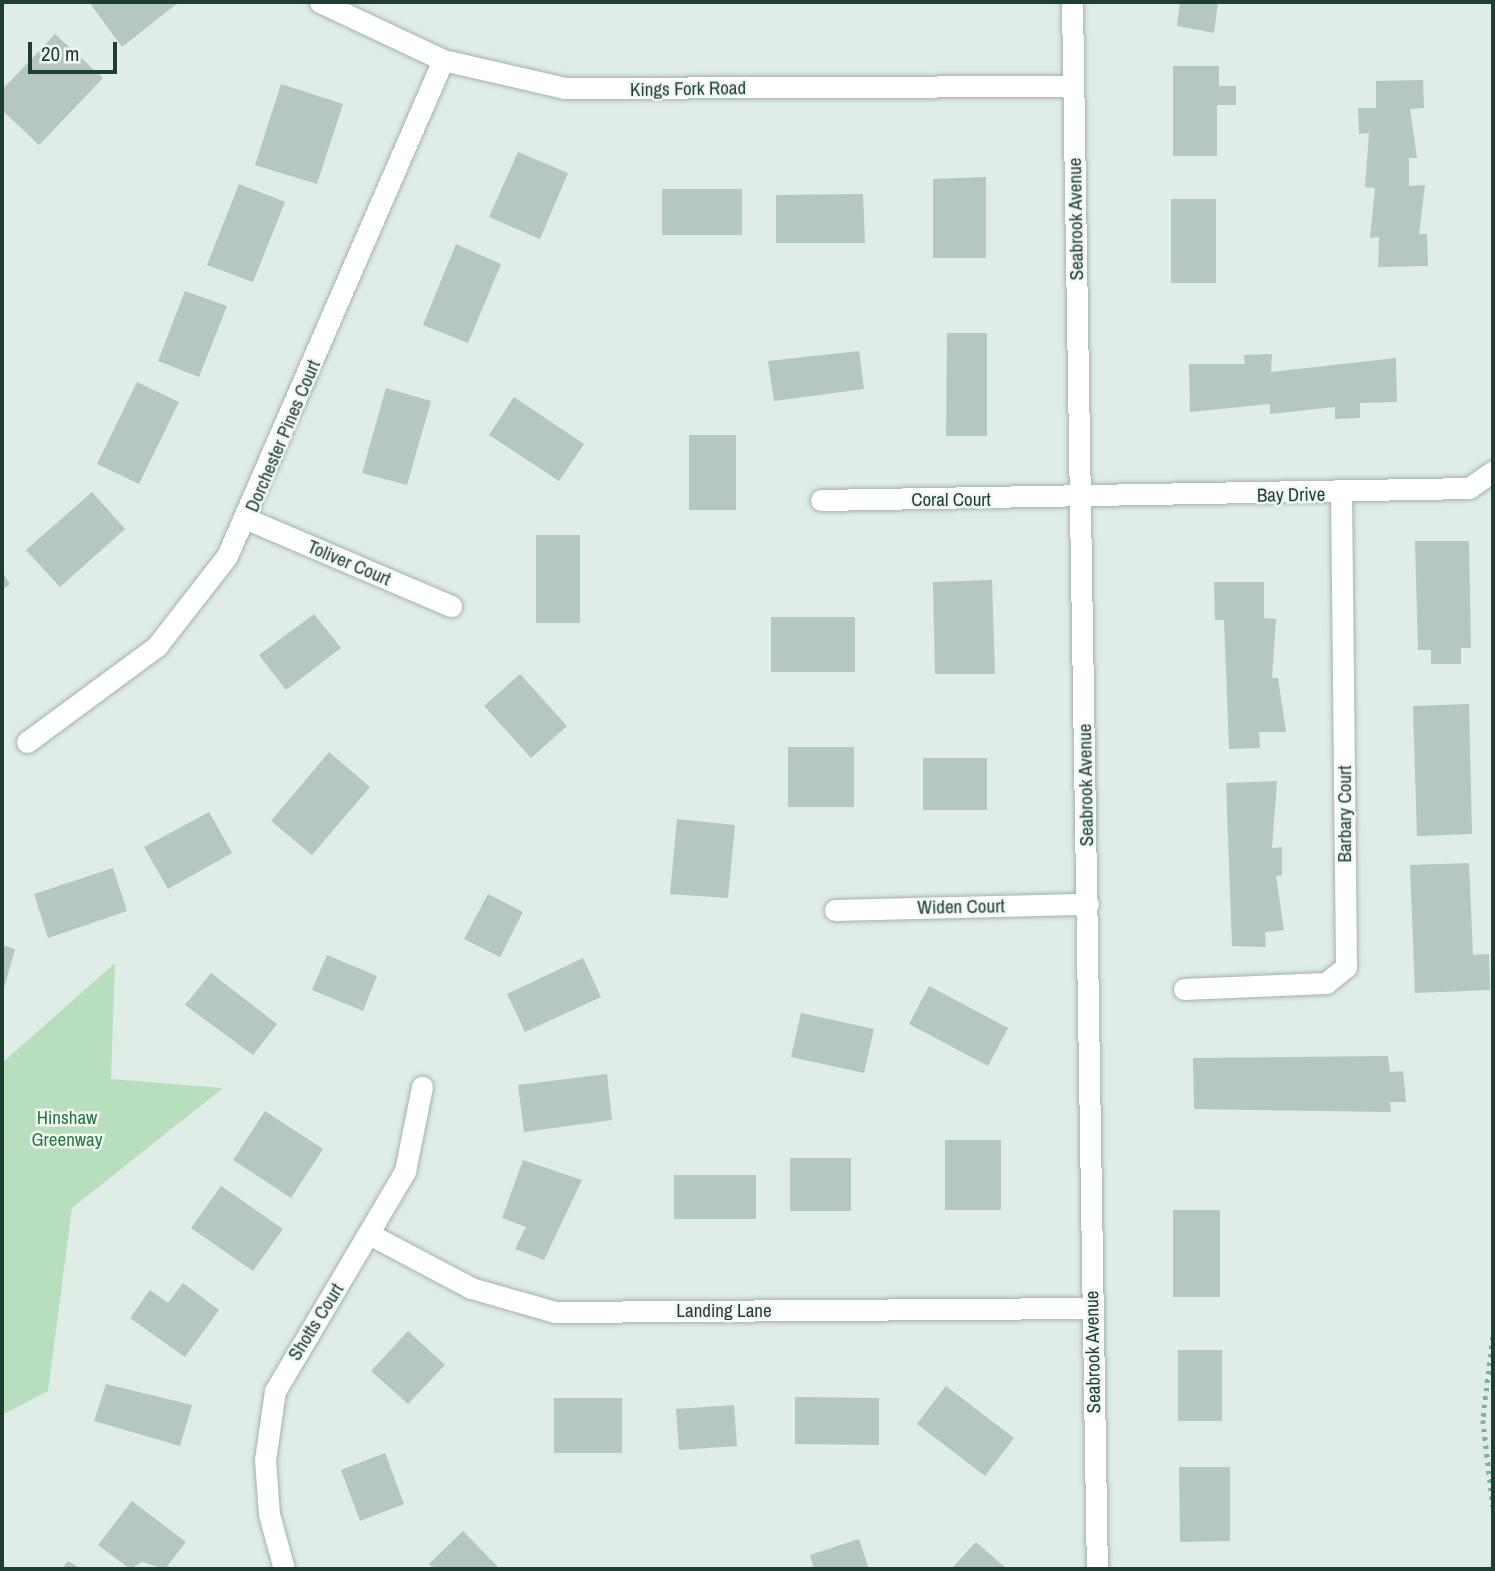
<!DOCTYPE html>
<html>
<head>
<meta charset="utf-8">
<style>
	body { margin:0 }
	#map { position:relative; width:1495px; height:1571px; overflow:hidden; background:#e0ece6; font-family:"Archivo Narrow",sans-serif }
	div>[style] { position:absolute }
	[style*='--x'] { left:calc(var(--x)*1px); top:calc(var(--y)*1px); width:calc(var(--w)*1px); rotate:calc(var(--a)*1deg) }
	.green>* { inset:0; background:#b7dfbe }
	.building>* { inset:0; background:#b5c7be }
	.path>* { height:4.5px; margin-top:-2.25px; transform-origin:0; background:repeating-linear-gradient(90deg,#7eb29c 0 3.5px,transparent 0 8.5px) }
	.roads { filter:drop-shadow(0 0 2px #a2b4ad) drop-shadow(0 0 2px #a2b4ad) }
	.street>* { height:21px; margin:-10.5px; padding:0 10.5px; transform-origin:10.5px; border-radius:10.5px; background:#fff }
	span { translate:-50% -50%; white-space:nowrap; text-align:center; line-height:1.15; -webkit-text-stroke:5px #f1f8f4; paint-order:stroke }
	.street-label { font-size:19px; color:#1f3e33 }
	.park-label { font-size:19px; color:#27783e }
	.frame { position:absolute; inset:0; border:4px solid #1f3e33; pointer-events:none }
	.scale { position:absolute; left:28px; top:42px; width:89px; height:32px; box-sizing:border-box; border:4px solid #1f3e33; border-top:0; padding-left:9px; font-size:21px; line-height:24px; white-space:nowrap; color:#1f3e33; -webkit-text-stroke:5px #f1f8f4; paint-order:stroke }
</style>
</head>
<body>
<div id="map">
	<div class="green">
		<i style="clip-path:polygon(115px 963px,111px 1079px,223px 1088px,72px 1208px,48px 1391px,2px 1415px,2px 1063px)"></i>
	</div>
	<div class="building">
		<i style="clip-path:polygon(89px 2px,179px 2px,122px 47px)"></i>
		<i style="clip-path:polygon(1180px 2px,1218px 2px,1214px 33px,1177px 26px)"></i>
		<i style="clip-path:polygon(55px 34px,103px 78px,39px 145px,2px 110px,2px 90px)"></i>
		<i style="clip-path:polygon(1173px 66px,1219px 66px,1219px 86px,1236px 86px,1236px 105px,1217px 105px,1217px 156px,1173px 156px)"></i>
		<i style="clip-path:polygon(1423px 80px,1424px 108px,1410px 109px,1417px 158px,1409px 158px,1409px 186px,1425px 185px,1419px 234px,1427px 234px,1428px 266px,1378px 267px,1379px 237px,1370px 238px,1375px 188px,1365px 187px,1369px 133px,1359px 134px,1358px 108px,1376px 108px,1376px 81px)"></i>
		<i style="clip-path:polygon(281px 84px,343px 104px,317px 184px,255px 165px)"></i>
		<i style="clip-path:polygon(518px 152px,568px 173px,540px 239px,489px 217px)"></i>
		<i style="clip-path:polygon(986px 177px,986px 258px,933px 258px,933px 179px)"></i>
		<i style="clip-path:polygon(239px 184px,285px 202px,253px 282px,207px 265px)"></i>
		<i style="clip-path:polygon(662px 189px,742px 189px,742px 235px,662px 235px)"></i>
		<i style="clip-path:polygon(863px 194px,865px 243px,776px 243px,776px 195px)"></i>
		<i style="clip-path:polygon(1171px 199px,1216px 199px,1216px 283px,1171px 283px)"></i>
		<i style="clip-path:polygon(456px 244px,501px 264px,468px 343px,423px 325px)"></i>
		<i style="clip-path:polygon(185px 291px,227px 306px,199px 377px,158px 361px)"></i>
		<i style="clip-path:polygon(947px 333px,987px 333px,987px 436px,946px 436px)"></i>
		<i style="clip-path:polygon(859px 351px,864px 389px,774px 401px,768px 361px)"></i>
		<i style="clip-path:polygon(1272px 354px,1271px 372px,1396px 358px,1397px 402px,1360px 403px,1360px 418px,1335px 419px,1335px 407px,1270px 414px,1270px 404px,1190px 412px,1189px 364px,1245px 364px,1244px 355px)"></i>
		<i style="clip-path:polygon(137px 382px,179px 402px,139px 484px,97px 464px)"></i>
		<i style="clip-path:polygon(386px 388px,431px 401px,407px 485px,362px 473px)"></i>
		<i style="clip-path:polygon(514px 397px,584px 444px,559px 481px,489px 435px)"></i>
		<i style="clip-path:polygon(689px 435px,736px 435px,736px 510px,689px 510px)"></i>
		<i style="clip-path:polygon(92px 492px,125px 529px,60px 587px,26px 550px)"></i>
		<i style="clip-path:polygon(536px 535px,580px 535px,580px 623px,536px 623px)"></i>
		<i style="clip-path:polygon(1415px 541px,1469px 541px,1471px 648px,1461px 648px,1461px 664px,1431px 664px,1431px 650px,1418px 650px)"></i>
		<i style="clip-path:polygon(2px 572px,10px 584px,2px 590px)"></i>
		<i style="clip-path:polygon(992px 580px,995px 674px,935px 674px,933px 582px)"></i>
		<i style="clip-path:polygon(1214px 582px,1264px 582px,1264px 618px,1276px 619px,1272px 678px,1278px 678px,1286px 732px,1259px 732px,1260px 748px,1229px 749px,1224px 620px,1215px 620px)"></i>
		<i style="clip-path:polygon(314px 614px,341px 648px,286px 690px,259px 655px)"></i>
		<i style="clip-path:polygon(771px 617px,855px 617px,855px 672px,771px 672px)"></i>
		<i style="clip-path:polygon(520px 674px,567px 726px,531px 758px,484px 706px)"></i>
		<i style="clip-path:polygon(1469px 704px,1472px 834px,1417px 836px,1413px 706px)"></i>
		<i style="clip-path:polygon(788px 747px,854px 747px,854px 807px,788px 807px)"></i>
		<i style="clip-path:polygon(329px 752px,370px 787px,312px 855px,271px 821px)"></i>
		<i style="clip-path:polygon(923px 758px,987px 758px,987px 810px,923px 810px)"></i>
		<i style="clip-path:polygon(1277px 781px,1272px 848px,1282px 847px,1282px 875px,1276px 876px,1284px 930px,1265px 932px,1266px 947px,1232px 946px,1226px 783px)"></i>
		<i style="clip-path:polygon(209px 812px,232px 853px,168px 889px,144px 847px)"></i>
		<i style="clip-path:polygon(677px 819px,735px 825px,728px 898px,670px 894px)"></i>
		<i style="clip-path:polygon(1469px 863px,1473px 955px,1489px 954px,1490px 990px,1415px 993px,1410px 865px)"></i>
		<i style="clip-path:polygon(113px 868px,127px 911px,48px 938px,34px 894px)"></i>
		<i style="clip-path:polygon(488px 894px,523px 912px,500px 957px,464px 939px)"></i>
		<i style="clip-path:polygon(2px 945px,15px 949px,3px 992px,2px 992px)"></i>
		<i style="clip-path:polygon(327px 955px,377px 976px,363px 1011px,312px 990px)"></i>
		<i style="clip-path:polygon(583px 958px,601px 997px,525px 1032px,507px 994px)"></i>
		<i style="clip-path:polygon(211px 973px,277px 1024px,253px 1055px,185px 1005px)"></i>
		<i style="clip-path:polygon(929px 986px,1008px 1028px,988px 1066px,909px 1024px)"></i>
		<i style="clip-path:polygon(801px 1013px,874px 1029px,864px 1073px,791px 1057px)"></i>
		<i style="clip-path:polygon(1388px 1056px,1390px 1072px,1403px 1071px,1406px 1102px,1390px 1102px,1391px 1112px,1194px 1109px,1193px 1058px)"></i>
		<i style="clip-path:polygon(607px 1074px,612px 1120px,524px 1132px,518px 1085px)"></i>
		<i style="clip-path:polygon(265px 1111px,323px 1149px,291px 1198px,233px 1160px)"></i>
		<i style="clip-path:polygon(945px 1140px,1001px 1140px,1001px 1210px,945px 1210px)"></i>
		<i style="clip-path:polygon(790px 1158px,851px 1158px,851px 1211px,790px 1211px)"></i>
		<i style="clip-path:polygon(523px 1160px,582px 1180px,544px 1260px,515px 1249px,526px 1227px,502px 1218px)"></i>
		<i style="clip-path:polygon(674px 1175px,756px 1175px,756px 1219px,674px 1219px)"></i>
		<i style="clip-path:polygon(221px 1186px,283px 1229px,253px 1271px,191px 1228px)"></i>
		<i style="clip-path:polygon(1173px 1210px,1220px 1210px,1220px 1297px,1173px 1297px)"></i>
		<i style="clip-path:polygon(183px 1283px,219px 1310px,185px 1357px,130px 1318px,150px 1290px,168px 1303px)"></i>
		<i style="clip-path:polygon(408px 1331px,445px 1365px,408px 1404px,371px 1371px)"></i>
		<i style="clip-path:polygon(1178px 1350px,1222px 1350px,1222px 1421px,1178px 1421px)"></i>
		<i style="clip-path:polygon(106px 1384px,192px 1405px,180px 1446px,94px 1421px)"></i>
		<i style="clip-path:polygon(946px 1386px,1014px 1438px,985px 1476px,917px 1424px)"></i>
		<i style="clip-path:polygon(795px 1397px,879px 1398px,879px 1445px,795px 1444px)"></i>
		<i style="clip-path:polygon(554px 1398px,622px 1398px,622px 1453px,554px 1453px)"></i>
		<i style="clip-path:polygon(734px 1405px,737px 1446px,679px 1450px,676px 1409px)"></i>
		<i style="clip-path:polygon(385px 1453px,404px 1504px,360px 1521px,341px 1470px)"></i>
		<i style="clip-path:polygon(1179px 1467px,1230px 1467px,1230px 1541px,1180px 1542px)"></i>
		<i style="clip-path:polygon(132px 1501px,186px 1542px,165px 1569px,142px 1562px,130px 1569px,98px 1545px)"></i>
		<i style="clip-path:polygon(463px 1531px,500px 1569px,434px 1569px,429px 1564px)"></i>
		<i style="clip-path:polygon(859px 1539px,869px 1569px,814px 1569px,810px 1555px)"></i>
		<i style="clip-path:polygon(976px 1542px,1007px 1569px,951px 1569px)"></i>
		<i style="clip-path:polygon(68px 1561px,81px 1569px,62px 1569px)"></i>
	</div>
	<div class="path">
		<i style="--x:1493;--y:1337;--w:84;--a:96.9"></i>
		<i style="--x:1483;--y:1420;--w:87;--a:83.4"></i>
	</div>
	<div class="roads">
		<div class="street">
			<i style="--x:320;--y:2;--w:136;--a:25.2"></i>
			<i style="--x:443;--y:60;--w:125;--a:12.9"></i>
			<i style="--x:565;--y:88;--w:508;--a:-0.23"></i>
			<i style="--x:1072;--y:2;--w:1567;--a:89.09"></i>
			<i style="--x:821;--y:500;--w:648;--a:-1.06"></i>
			<i style="--x:1469;--y:488;--w:29;--a:-35"></i>
			<i style="--x:247;--y:519;--w:222;--a:23.1"></i>
			<i style="--x:27;--y:742;--w:162;--a:-36.4"></i>
			<i style="--x:157;--y:646;--w:114;--a:-52.1"></i>
			<i style="--x:227;--y:556;--w:541;--a:-66.47"></i>
			<i style="--x:835;--y:910;--w:253;--a:-1.4"></i>
			<i style="--x:1184;--y:989;--w:142;--a:-2.4"></i>
			<i style="--x:1326;--y:983;--w:26;--a:-39"></i>
			<i style="--x:1346;--y:967;--w:474;--a:-90.6"></i>
			<i style="--x:371;--y:1235;--w:113;--a:27.9"></i>
			<i style="--x:471;--y:1288;--w:87;--a:15.9"></i>
			<i style="--x:555;--y:1312;--w:538;--a:-0.43"></i>
			<i style="--x:284;--y:1569;--w:57;--a:-105.3"></i>
			<i style="--x:269;--y:1514;--w:54;--a:-94.2"></i>
			<i style="--x:265;--y:1460;--w:70;--a:-81.8"></i>
			<i style="--x:275;--y:1391;--w:256;--a:-59.4"></i>
			<i style="--x:405;--y:1171;--w:86;--a:-78.6"></i>
		</div>
	</div>
	<div class="street-label">
		<span style="left:688px;top:89px;rotate:-1deg">Kings Fork Road</span>
		<span style="left:1076px;top:219px;rotate:-91deg">Seabrook Avenue</span>
		<span style="left:283px;top:436px;rotate:-67deg">Dorchester Pines Court</span>
		<span style="left:1291px;top:495px;rotate:-1deg">Bay Drive</span>
		<span style="left:951px;top:500px">Coral Court</span>
		<span style="left:349px;top:563px;rotate:23deg">Toliver Court</span>
		<span style="left:1086px;top:785px;rotate:-91deg">Seabrook Avenue</span>
		<span style="left:1345px;top:814px;rotate:-90deg">Barbary Court</span>
		<span style="left:961px;top:907px;rotate:-1deg">Widen Court</span>
		<span style="left:724px;top:1311px">Landing Lane</span>
		<span style="left:316px;top:1322px;rotate:-58deg">Shotts Court</span>
		<span style="left:1093px;top:1352px;rotate:-91deg">Seabrook Avenue</span>
	</div>
	<div class="park-label">
		<span style="left:67px;top:1129px">Hinshaw<br>Greenway</span>
	</div>
	<div class="frame"></div>
	<div class="scale">20 m</div>
</div>
</body>
</html>
